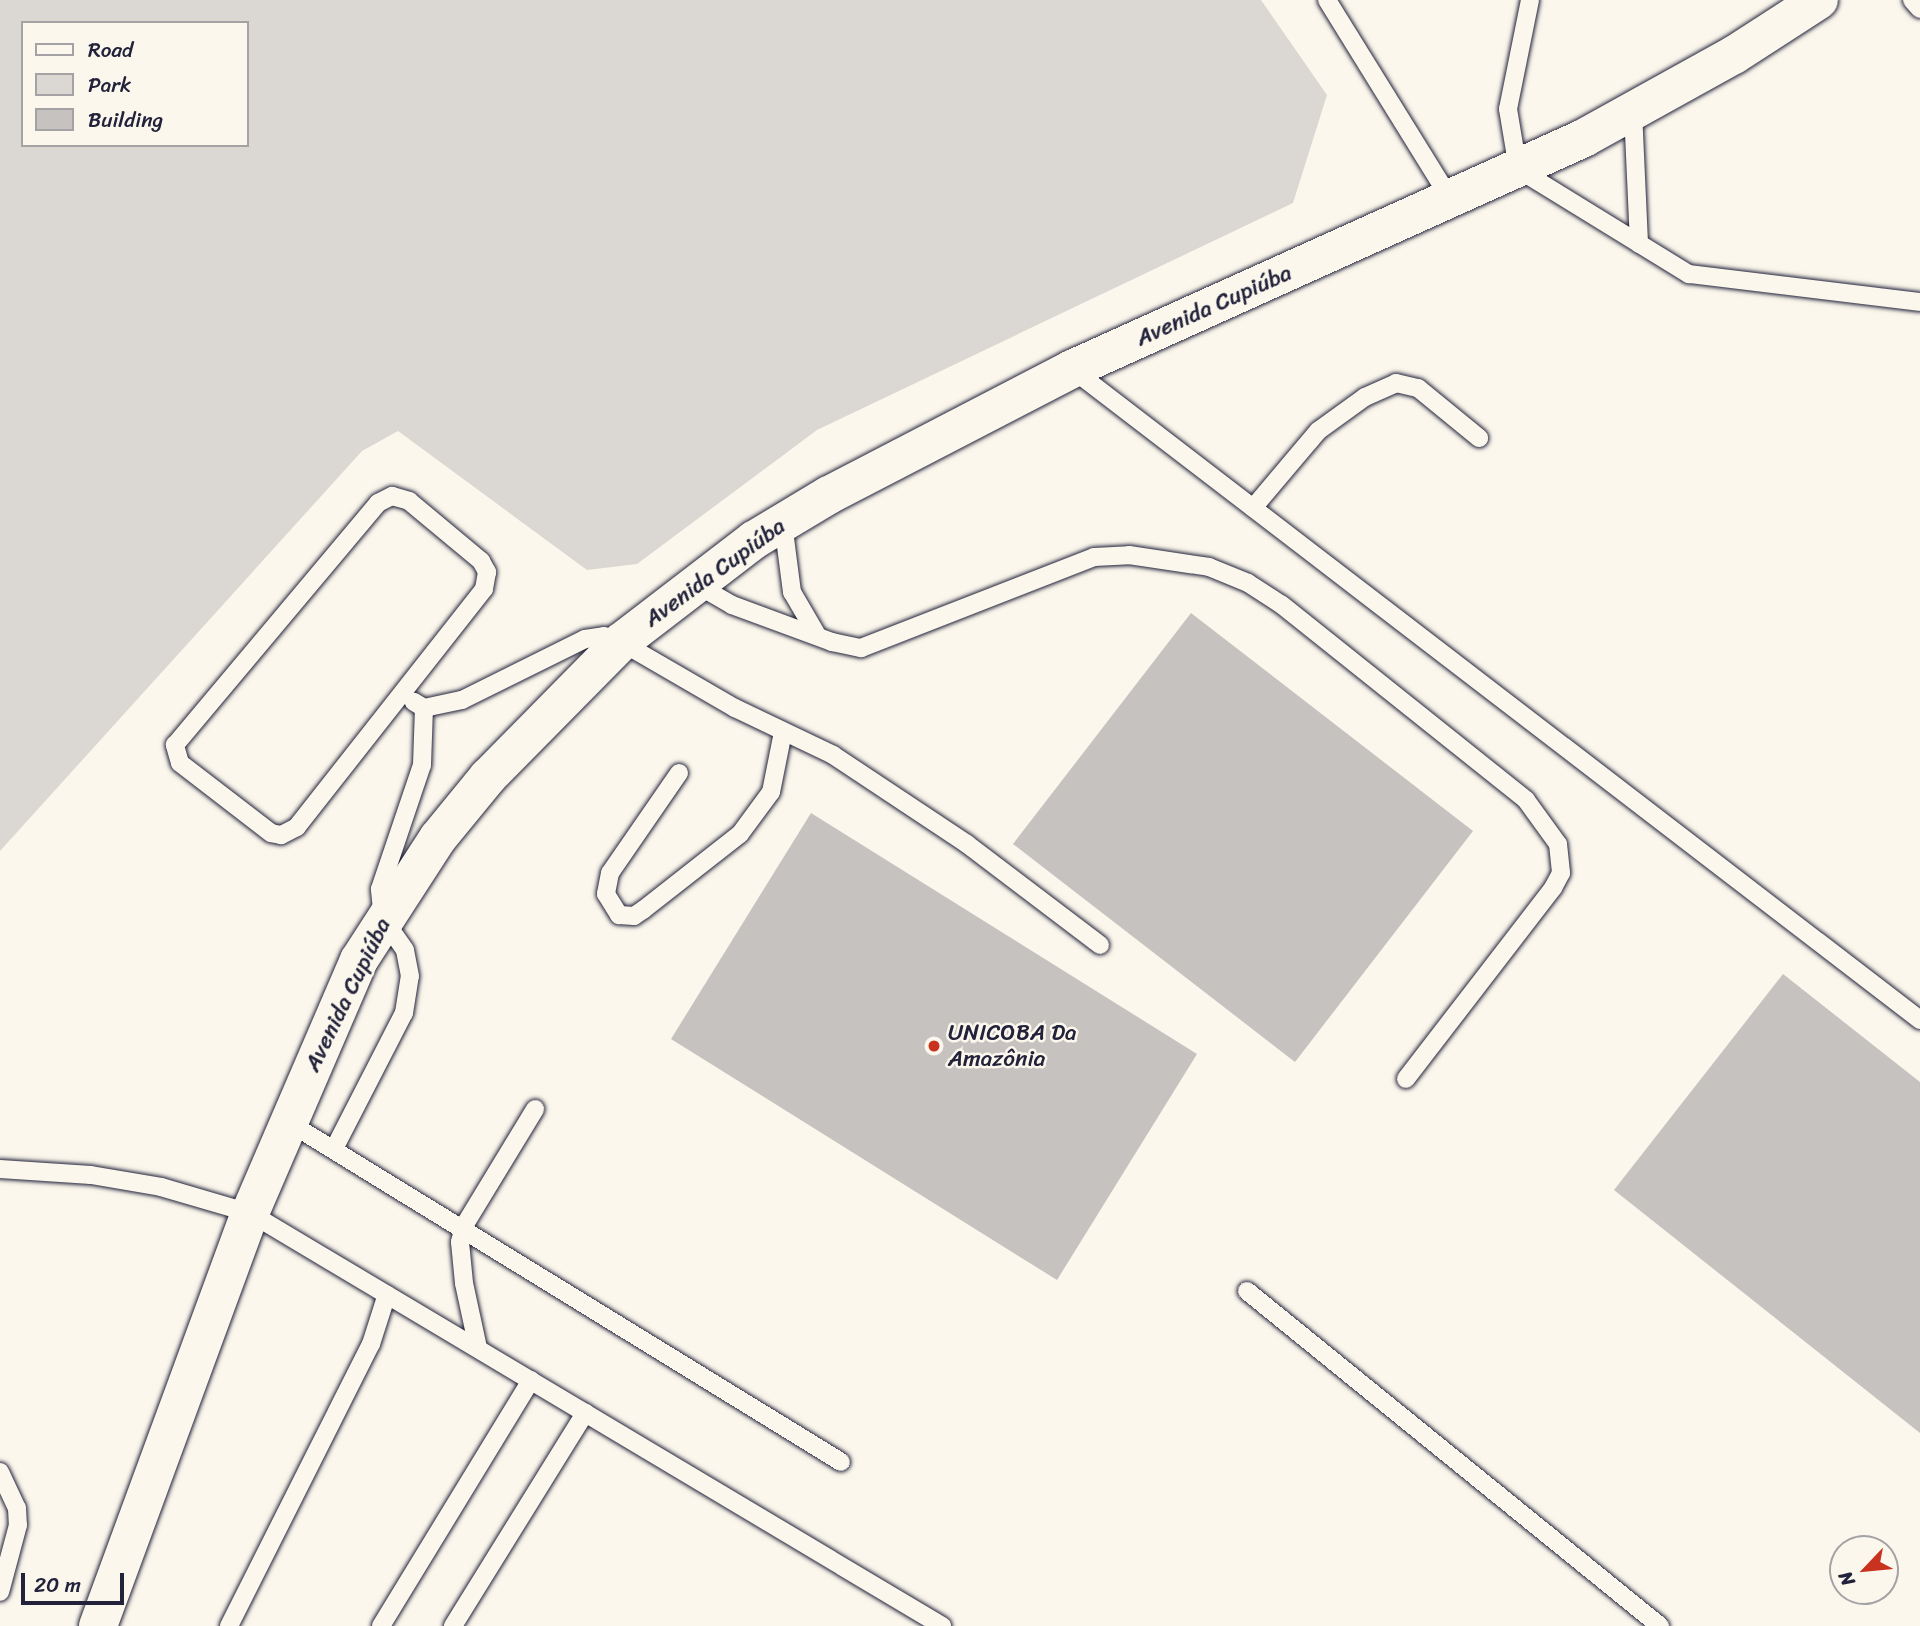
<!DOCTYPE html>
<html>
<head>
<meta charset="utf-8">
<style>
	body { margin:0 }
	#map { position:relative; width:1920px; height:1626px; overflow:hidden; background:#fbf7ec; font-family:Sriracha,sans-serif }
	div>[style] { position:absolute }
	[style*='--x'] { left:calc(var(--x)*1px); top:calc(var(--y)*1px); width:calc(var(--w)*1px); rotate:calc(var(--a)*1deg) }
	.green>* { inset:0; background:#dbd8d3 }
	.building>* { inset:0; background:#c6c2c0 }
	.roads { filter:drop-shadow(0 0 2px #22223b) drop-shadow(0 0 2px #22223b) }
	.service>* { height:18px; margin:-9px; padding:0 9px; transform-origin:9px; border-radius:9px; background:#fbf7ec }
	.tertiary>* { height:38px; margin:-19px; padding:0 19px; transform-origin:19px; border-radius:19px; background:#fbf7ec }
	.dots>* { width:19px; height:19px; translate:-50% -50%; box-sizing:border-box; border:4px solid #fbf7ec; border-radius:50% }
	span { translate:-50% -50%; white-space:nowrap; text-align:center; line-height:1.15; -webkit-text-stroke:5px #fbf7ec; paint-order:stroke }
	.street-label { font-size:23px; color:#22223b }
	.poi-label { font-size:23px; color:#22223b }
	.left { translate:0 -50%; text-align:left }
	.legend { position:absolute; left:21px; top:21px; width:228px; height:126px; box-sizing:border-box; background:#fbf7ec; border:2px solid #a4a2a5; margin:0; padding:9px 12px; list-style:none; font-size:21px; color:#22223b }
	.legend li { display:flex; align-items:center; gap:14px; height:35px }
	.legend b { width:35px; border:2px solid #a4a2a5 }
	.north { position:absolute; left:1829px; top:1535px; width:70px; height:70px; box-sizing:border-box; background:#fbf7ec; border:2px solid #a4a2a5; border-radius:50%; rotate:244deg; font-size:19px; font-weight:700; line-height:28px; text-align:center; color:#22223b }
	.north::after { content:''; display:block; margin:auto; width:24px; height:32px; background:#c8321e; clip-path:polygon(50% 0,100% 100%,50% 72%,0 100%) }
	.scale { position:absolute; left:21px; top:1573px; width:103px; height:32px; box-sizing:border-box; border:4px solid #22223b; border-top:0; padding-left:9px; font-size:21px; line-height:24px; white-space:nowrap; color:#22223b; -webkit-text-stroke:5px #fbf7ec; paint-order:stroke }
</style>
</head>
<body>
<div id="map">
	<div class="green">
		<i style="clip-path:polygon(evenodd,0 0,1261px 0,1327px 95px,1293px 203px,817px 430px,637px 564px,587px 570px,398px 431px,362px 451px,0 851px,0 0,23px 23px,247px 23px,247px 145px,23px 145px,23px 23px)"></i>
	</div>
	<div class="building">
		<i style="clip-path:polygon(1191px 613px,1473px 831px,1295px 1062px,1013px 844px)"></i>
		<i style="clip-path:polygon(811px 813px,1197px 1054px,1057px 1280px,671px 1039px)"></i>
		<i style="clip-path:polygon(1783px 974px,1920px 1082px,1920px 1433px,1614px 1190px)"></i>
	</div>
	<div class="roads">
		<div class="service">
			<i style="--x:1327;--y:0;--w:233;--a:58.2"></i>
			<i style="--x:1530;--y:0;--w:111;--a:101.4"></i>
			<i style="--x:1508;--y:109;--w:61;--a:80.5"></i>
			<i style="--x:1518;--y:169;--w:201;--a:31.6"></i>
			<i style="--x:1689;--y:274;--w:233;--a:6.9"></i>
			<i style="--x:1912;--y:0;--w:12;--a:48"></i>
			<i style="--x:1633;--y:111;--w:133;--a:87.4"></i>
			<i style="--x:1072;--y:369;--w:1069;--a:37.51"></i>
			<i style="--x:392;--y:496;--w:18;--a:16"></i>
			<i style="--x:409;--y:501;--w:94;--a:39.8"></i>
			<i style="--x:481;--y:561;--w:13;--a:61"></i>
			<i style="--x:487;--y:572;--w:17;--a:100"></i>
			<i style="--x:484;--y:589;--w:303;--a:128.2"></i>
			<i style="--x:297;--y:827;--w:18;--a:153"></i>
			<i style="--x:281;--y:835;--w:10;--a:-169"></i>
			<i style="--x:271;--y:833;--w:115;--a:-142.4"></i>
			<i style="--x:180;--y:763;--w:19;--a:-106"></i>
			<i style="--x:175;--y:745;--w:316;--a:-50"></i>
			<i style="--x:378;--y:503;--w:16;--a:-27"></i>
			<i style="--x:1253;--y:508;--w:101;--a:-49.8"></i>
			<i style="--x:1318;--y:431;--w:58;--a:-35.9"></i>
			<i style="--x:1365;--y:397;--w:34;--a:-24"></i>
			<i style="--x:1396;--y:383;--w:23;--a:13"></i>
			<i style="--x:1418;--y:388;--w:79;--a:39.3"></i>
			<i style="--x:783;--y:523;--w:70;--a:82.6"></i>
			<i style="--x:792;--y:592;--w:50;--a:59.8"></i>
			<i style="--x:694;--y:583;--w:44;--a:30.1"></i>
			<i style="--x:732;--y:605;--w:107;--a:20.3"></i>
			<i style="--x:832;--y:642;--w:30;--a:12"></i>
			<i style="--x:861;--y:648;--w:250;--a:-21.3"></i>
			<i style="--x:1094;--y:557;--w:35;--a:-3"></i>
			<i style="--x:1129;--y:555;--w:81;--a:8.5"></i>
			<i style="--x:1209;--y:567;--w:42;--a:22.3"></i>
			<i style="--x:1248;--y:583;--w:40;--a:32.9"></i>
			<i style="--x:1282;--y:605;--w:312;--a:38.6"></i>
			<i style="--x:1526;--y:800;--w:54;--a:54"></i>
			<i style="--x:1558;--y:844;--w:29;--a:84"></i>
			<i style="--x:1561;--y:873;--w:17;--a:118"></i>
			<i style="--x:1553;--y:888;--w:241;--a:127.6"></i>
			<i style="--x:424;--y:708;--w:39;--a:-12"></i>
			<i style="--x:462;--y:700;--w:137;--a:-26.4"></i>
			<i style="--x:585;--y:639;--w:19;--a:-9"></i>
			<i style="--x:604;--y:636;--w:18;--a:19"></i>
			<i style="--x:621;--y:642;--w:132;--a:30.1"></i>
			<i style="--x:735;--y:708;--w:109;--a:25.6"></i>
			<i style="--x:833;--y:755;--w:161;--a:33.6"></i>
			<i style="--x:967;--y:844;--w:167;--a:37.2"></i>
			<i style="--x:679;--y:773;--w:121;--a:124.6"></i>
			<i style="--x:610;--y:873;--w:21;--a:101"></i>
			<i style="--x:606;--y:894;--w:25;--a:58"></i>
			<i style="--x:619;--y:915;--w:15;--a:4"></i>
			<i style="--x:634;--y:916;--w:11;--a:-34"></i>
			<i style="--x:643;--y:910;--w:123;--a:-38.1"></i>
			<i style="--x:740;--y:834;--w:52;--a:-53.6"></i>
			<i style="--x:771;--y:792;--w:61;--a:-78.7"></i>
			<i style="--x:288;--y:1122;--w:649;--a:31.58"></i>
			<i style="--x:334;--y:1149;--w:153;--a:-62.8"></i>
			<i style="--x:404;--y:1013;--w:37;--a:-81"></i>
			<i style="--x:410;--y:976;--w:26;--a:-101"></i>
			<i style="--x:405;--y:950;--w:38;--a:-125"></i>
			<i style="--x:383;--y:919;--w:30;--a:-96"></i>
			<i style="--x:380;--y:889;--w:131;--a:-71.3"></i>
			<i style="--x:422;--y:765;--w:57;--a:-88"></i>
			<i style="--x:424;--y:708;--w:12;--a:-149"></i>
			<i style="--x:0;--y:1169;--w:91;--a:3.8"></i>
			<i style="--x:91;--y:1175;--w:71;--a:9.7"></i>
			<i style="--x:161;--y:1187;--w:93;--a:16.3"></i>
			<i style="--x:250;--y:1213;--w:806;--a:30.83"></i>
			<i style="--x:1247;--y:1291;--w:532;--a:39.05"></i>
			<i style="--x:478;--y:1348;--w:66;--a:-102.2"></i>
			<i style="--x:464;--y:1283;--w:41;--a:-95.6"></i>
			<i style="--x:460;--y:1242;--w:16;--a:-76"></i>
			<i style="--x:464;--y:1226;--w:137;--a:-58.7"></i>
			<i style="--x:0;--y:1472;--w:40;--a:65"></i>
			<i style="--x:17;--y:1508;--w:17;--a:87"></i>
			<i style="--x:18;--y:1525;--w:69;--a:105"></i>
			<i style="--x:229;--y:1626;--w:316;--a:-63.3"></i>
			<i style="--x:371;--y:1344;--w:52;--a:-72.3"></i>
			<i style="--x:381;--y:1626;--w:288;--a:-58.6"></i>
			<i style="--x:453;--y:1626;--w:251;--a:-58.2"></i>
		</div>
		<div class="tertiary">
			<i style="--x:98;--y:1626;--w:440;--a:-69.8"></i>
			<i style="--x:250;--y:1213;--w:275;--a:-66.7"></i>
			<i style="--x:359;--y:960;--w:145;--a:-57.1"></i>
			<i style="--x:438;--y:838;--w:79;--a:-50.7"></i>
			<i style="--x:488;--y:777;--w:190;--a:-45.4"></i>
			<i style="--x:621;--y:642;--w:168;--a:-37.5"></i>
			<i style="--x:754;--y:540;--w:87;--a:-31"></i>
			<i style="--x:829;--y:495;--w:274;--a:-27.4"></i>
			<i style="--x:1072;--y:369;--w:562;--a:-24.28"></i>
			<i style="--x:1584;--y:138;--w:171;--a:-29"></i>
			<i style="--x:1734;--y:55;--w:101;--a:-32.9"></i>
		</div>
	</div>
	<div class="dots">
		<i style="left:934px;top:1046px;background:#c8321e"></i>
	</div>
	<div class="street-label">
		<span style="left:1214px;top:306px;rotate:-24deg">Avenida Cupiúba</span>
		<span style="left:715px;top:573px;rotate:-36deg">Avenida Cupiúba</span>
		<span style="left:348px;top:995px;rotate:-64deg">Avenida Cupiúba</span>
	</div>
	<div class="poi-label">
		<span class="left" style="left:948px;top:1046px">UNICOBA Da<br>Amazônia</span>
	</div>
	<ul class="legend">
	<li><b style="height:9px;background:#fbf7ec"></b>Road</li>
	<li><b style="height:19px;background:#dbd8d3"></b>Park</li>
	<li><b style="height:19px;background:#c6c2c0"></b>Building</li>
	</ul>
	<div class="north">N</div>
	<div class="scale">20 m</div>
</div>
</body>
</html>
